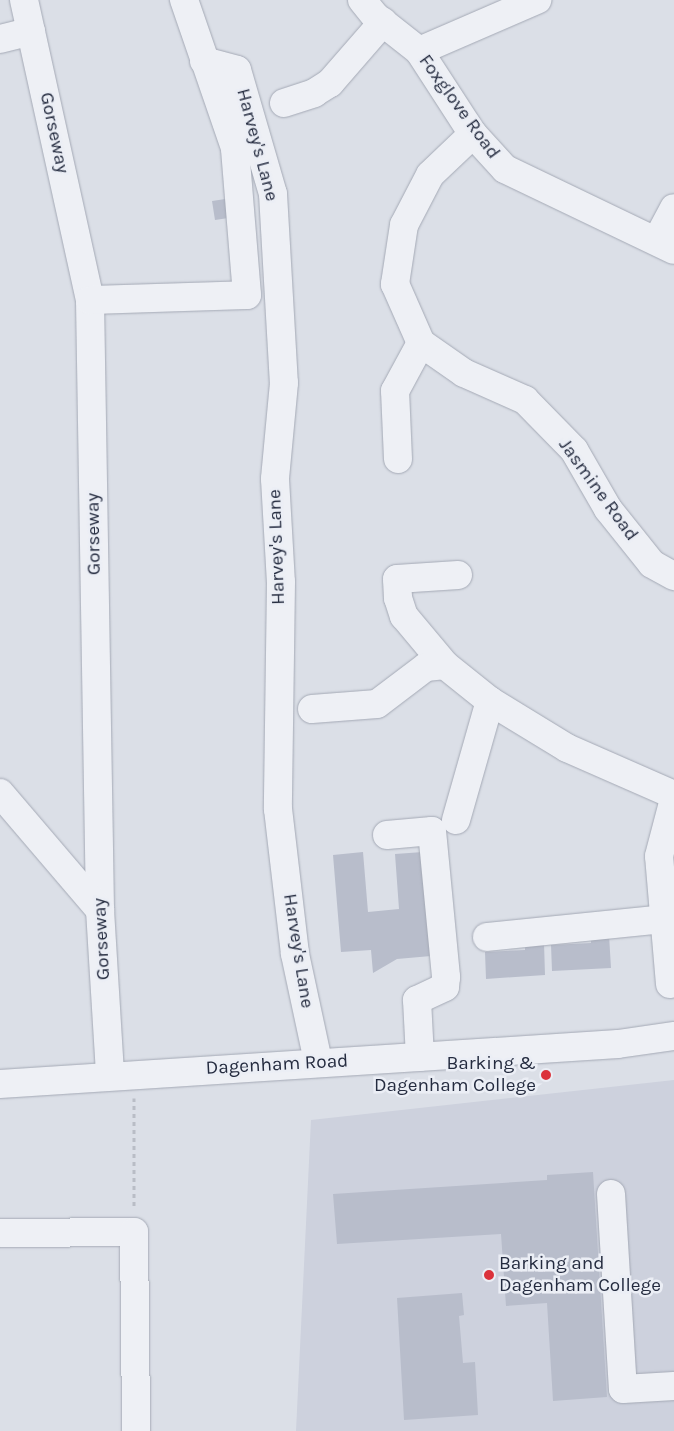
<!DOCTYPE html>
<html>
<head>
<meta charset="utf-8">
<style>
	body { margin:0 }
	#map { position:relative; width:674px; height:1431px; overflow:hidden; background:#dbdfe7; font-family:Karla,sans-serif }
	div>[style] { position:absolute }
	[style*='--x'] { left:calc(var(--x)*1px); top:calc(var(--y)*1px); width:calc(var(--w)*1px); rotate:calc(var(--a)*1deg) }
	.built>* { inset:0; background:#cdd1dd }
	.building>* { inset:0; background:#b8bdcb }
	.path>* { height:3px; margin-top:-1.5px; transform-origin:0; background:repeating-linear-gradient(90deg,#b9bdc6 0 4px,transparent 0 8px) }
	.roads { filter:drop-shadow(0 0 1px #a4a9b5) drop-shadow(0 0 1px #a4a9b5) }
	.minor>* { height:28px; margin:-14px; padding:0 14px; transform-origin:14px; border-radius:14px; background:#eef0f5 }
	.dots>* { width:14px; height:14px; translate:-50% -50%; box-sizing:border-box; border:2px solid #ebeef5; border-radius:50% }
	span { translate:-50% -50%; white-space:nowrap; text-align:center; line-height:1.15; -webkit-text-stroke:5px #ebeef5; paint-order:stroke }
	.street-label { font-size:19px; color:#242b3f }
	.poi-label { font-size:19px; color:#242b3f }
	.right { translate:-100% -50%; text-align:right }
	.left { translate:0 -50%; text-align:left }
</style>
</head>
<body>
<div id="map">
	<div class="built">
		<i style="clip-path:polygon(674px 1080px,674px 1431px,296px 1431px,311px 1120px)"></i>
	</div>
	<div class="building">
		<i style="clip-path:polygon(232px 198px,235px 217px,215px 220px,212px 201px)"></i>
		<i style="clip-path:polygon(363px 852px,368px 912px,399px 909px,395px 854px,423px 852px,431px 956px,397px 959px,373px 973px,371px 950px,341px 952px,333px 855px)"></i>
		<i style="clip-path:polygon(609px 935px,611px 968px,552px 971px,551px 945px,591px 943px,591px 936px)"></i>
		<i style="clip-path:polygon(544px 943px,545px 975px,486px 979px,485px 952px,525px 950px,525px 944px)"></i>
		<i style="clip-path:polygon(593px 1172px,607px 1397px,553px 1401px,547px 1303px,506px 1306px,501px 1234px,337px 1244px,333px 1194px,547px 1180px,547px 1175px)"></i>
		<i style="clip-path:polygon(462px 1293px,464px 1315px,459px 1316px,463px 1363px,475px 1362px,478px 1415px,404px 1420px,397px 1298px)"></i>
	</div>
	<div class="path">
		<i style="--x:134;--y:1098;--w:111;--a:90"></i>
	</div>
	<div class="roads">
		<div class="minor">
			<i style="--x:24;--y:0;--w:307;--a:77.6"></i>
			<i style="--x:90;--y:300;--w:610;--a:89.06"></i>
			<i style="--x:100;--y:910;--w:165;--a:86.5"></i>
			<i style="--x:362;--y:0;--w:22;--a:51"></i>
			<i style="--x:376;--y:17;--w:55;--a:38.3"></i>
			<i style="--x:419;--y:51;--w:99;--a:57"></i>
			<i style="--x:473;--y:134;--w:47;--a:47.6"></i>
			<i style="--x:505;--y:169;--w:187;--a:25.6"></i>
			<i style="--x:0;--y:39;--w:32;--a:-14"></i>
			<i style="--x:419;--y:51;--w:129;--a:-23.4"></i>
			<i style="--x:204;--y:61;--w:34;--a:15"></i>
			<i style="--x:237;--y:70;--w:129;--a:73.8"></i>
			<i style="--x:273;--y:194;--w:189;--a:86.7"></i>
			<i style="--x:284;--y:383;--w:96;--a:95.4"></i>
			<i style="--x:275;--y:479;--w:103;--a:86.7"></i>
			<i style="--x:281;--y:582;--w:227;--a:90.8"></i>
			<i style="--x:278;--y:809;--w:146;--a:83.3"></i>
			<i style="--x:295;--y:954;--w:109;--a:77.9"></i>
			<i style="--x:284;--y:103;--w:32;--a:-18"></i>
			<i style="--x:314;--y:93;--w:19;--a:-32"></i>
			<i style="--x:330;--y:83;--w:81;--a:-49"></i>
			<i style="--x:473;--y:134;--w:59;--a:136.4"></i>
			<i style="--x:430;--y:175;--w:56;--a:117.5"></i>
			<i style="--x:404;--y:225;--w:60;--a:98.7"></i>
			<i style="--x:395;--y:284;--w:64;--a:66.2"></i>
			<i style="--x:421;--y:343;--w:52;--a:34.9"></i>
			<i style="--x:464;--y:373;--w:67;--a:23.9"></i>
			<i style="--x:525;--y:400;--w:70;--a:45.6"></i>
			<i style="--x:574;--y:450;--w:68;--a:60"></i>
			<i style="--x:608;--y:509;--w:70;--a:51.3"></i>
			<i style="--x:652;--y:564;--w:25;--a:29"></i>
			<i style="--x:657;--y:240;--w:36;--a:-62"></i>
			<i style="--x:90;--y:300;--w:157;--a:-1.8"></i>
			<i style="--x:247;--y:295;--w:147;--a:-94.7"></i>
			<i style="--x:235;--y:148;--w:157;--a:-109"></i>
			<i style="--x:398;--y:459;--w:68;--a:-92.5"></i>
			<i style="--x:395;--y:391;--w:55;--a:-61.6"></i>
			<i style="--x:458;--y:575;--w:61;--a:176.2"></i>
			<i style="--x:397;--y:579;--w:19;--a:87"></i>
			<i style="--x:398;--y:598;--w:19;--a:72"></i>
			<i style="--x:404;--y:616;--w:64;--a:50.1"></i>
			<i style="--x:445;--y:665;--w:58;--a:38.7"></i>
			<i style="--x:490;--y:701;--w:90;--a:31.4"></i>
			<i style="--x:567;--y:748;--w:117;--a:23.7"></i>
			<i style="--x:312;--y:709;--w:65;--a:-4.4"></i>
			<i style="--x:377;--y:704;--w:61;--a:-37.1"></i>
			<i style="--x:426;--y:667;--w:19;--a:-6"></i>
			<i style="--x:0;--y:793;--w:154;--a:49.5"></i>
			<i style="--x:456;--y:820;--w:124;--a:-74.1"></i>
			<i style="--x:387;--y:835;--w:45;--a:-5.1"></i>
			<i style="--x:432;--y:831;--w:147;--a:84.5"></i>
			<i style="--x:446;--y:977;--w:10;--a:96"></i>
			<i style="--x:445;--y:987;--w:31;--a:155"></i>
			<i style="--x:417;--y:1000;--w:57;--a:87"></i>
			<i style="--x:487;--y:937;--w:178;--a:-5.8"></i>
			<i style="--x:670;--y:984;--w:128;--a:-94.9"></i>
			<i style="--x:659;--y:856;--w:59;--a:-75.3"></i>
			<i style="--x:0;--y:1084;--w:619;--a:-3.7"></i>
			<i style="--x:618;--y:1044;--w:57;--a:-8.1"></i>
			<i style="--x:611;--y:1194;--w:195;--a:86.5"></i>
			<i style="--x:623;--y:1389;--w:51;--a:-3.4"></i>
			<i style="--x:0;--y:1233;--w:134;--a:-0.4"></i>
			<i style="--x:134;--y:1232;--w:199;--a:89.4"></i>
		</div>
	</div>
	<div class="dots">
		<i style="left:546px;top:1075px;background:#db323b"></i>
		<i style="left:489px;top:1275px;background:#db323b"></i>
	</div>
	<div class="street-label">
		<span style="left:459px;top:107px;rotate:54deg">Foxglove Road</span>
		<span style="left:54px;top:133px;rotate:78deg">Gorseway</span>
		<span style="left:257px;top:145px;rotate:75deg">Harvey's Lane</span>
		<span style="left:598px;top:490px;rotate:54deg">Jasmine Road</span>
		<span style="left:94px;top:534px;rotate:-91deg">Gorseway</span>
		<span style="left:277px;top:547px;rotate:-92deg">Harvey's Lane</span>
		<span style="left:102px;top:939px;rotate:-93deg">Gorseway</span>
		<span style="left:298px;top:951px;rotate:81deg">Harvey's Lane</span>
		<span style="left:277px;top:1065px;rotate:-3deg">Dagenham Road</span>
	</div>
	<div class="poi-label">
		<span class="right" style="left:536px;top:1075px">Barking &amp;<br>Dagenham College</span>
		<span class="left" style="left:499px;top:1275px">Barking and<br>Dagenham College</span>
	</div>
</div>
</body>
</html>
